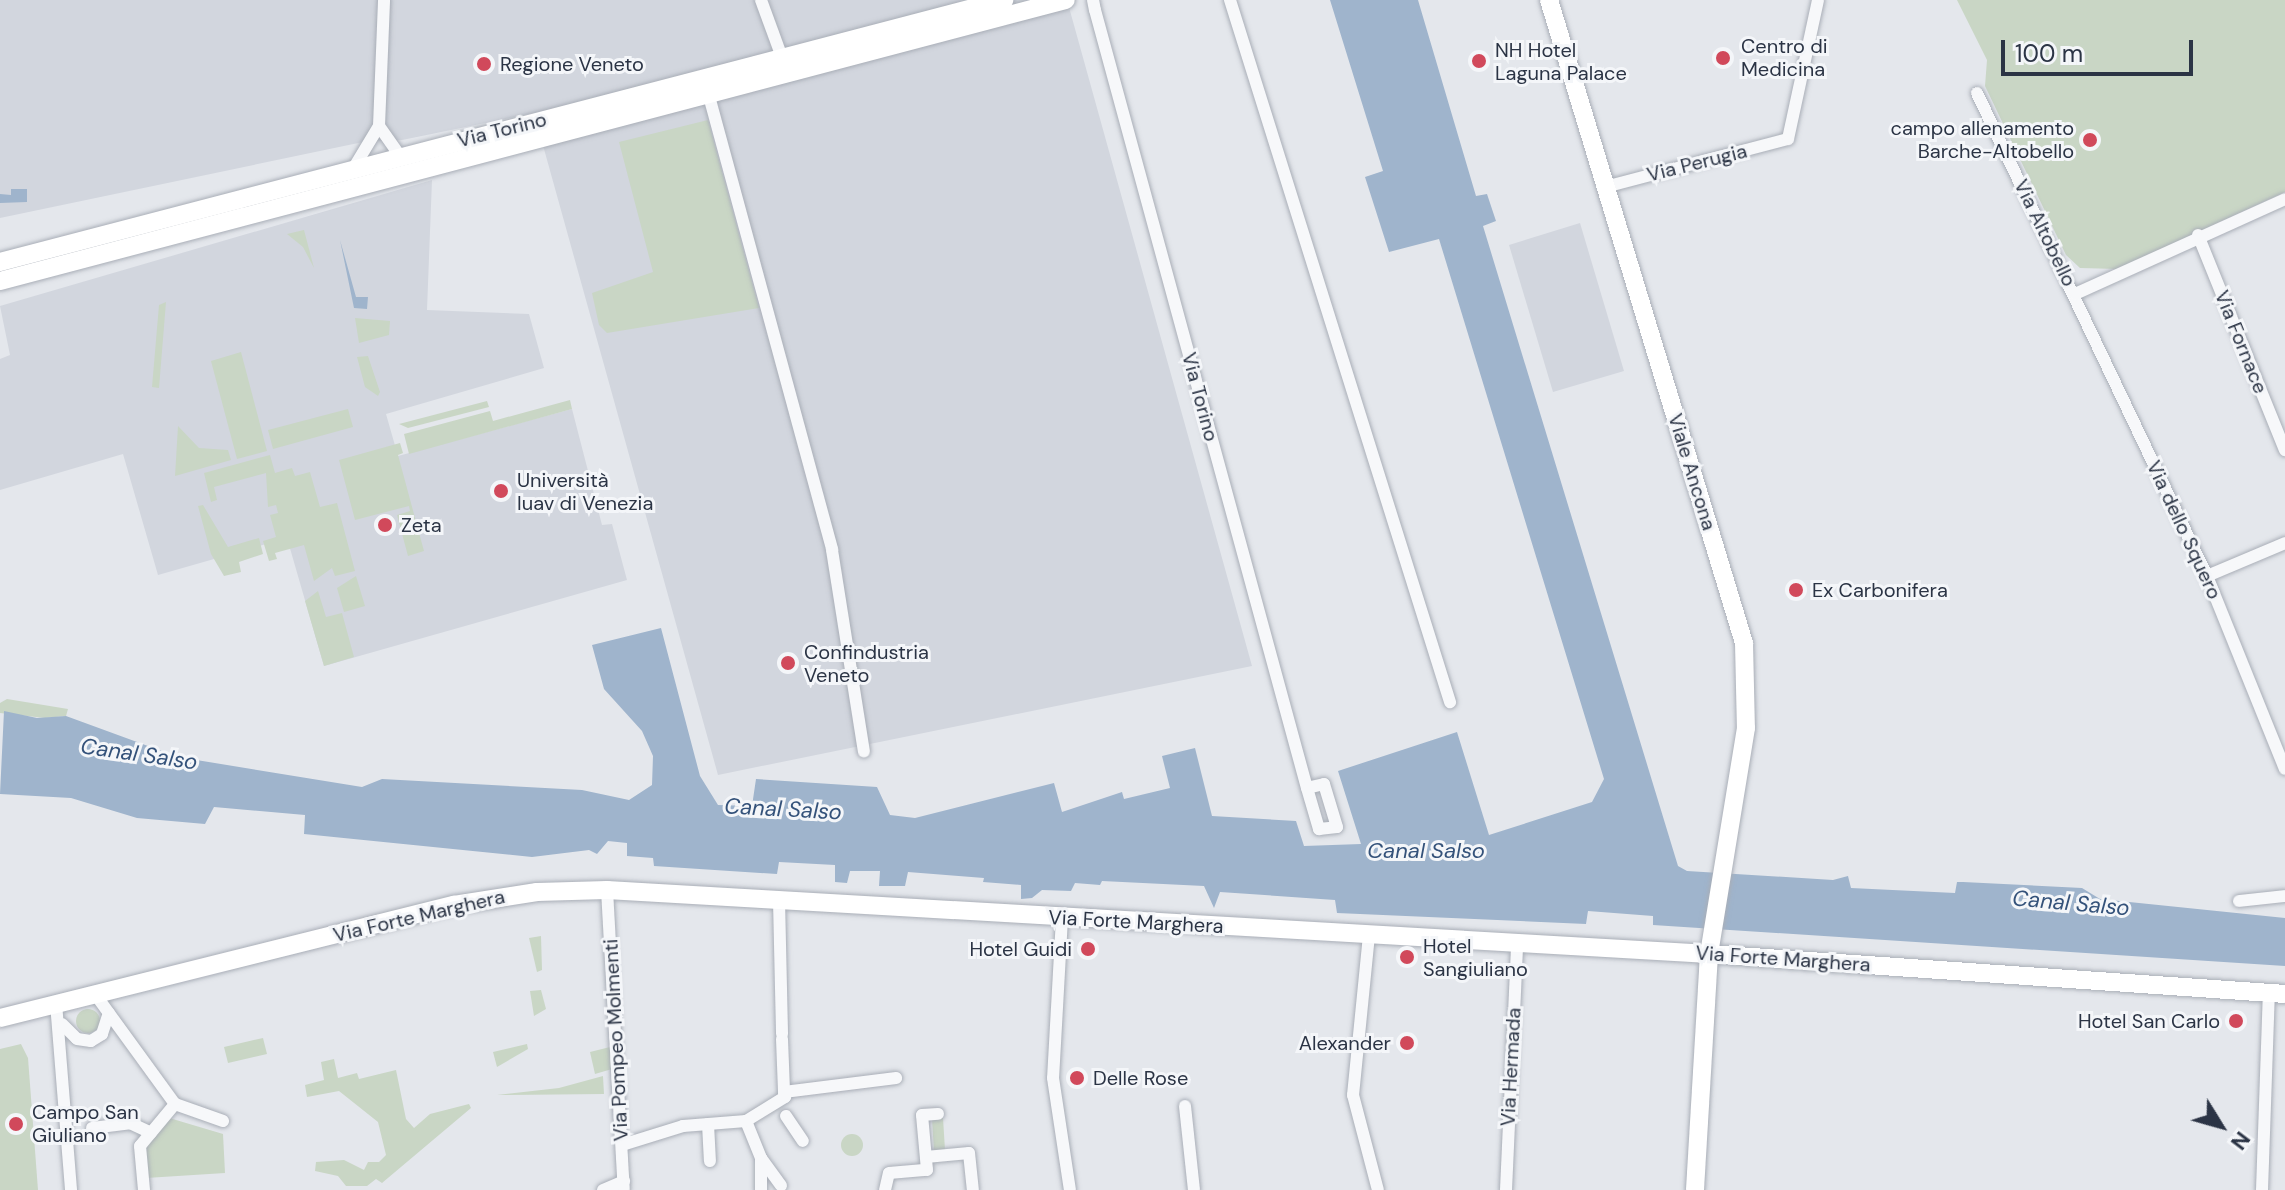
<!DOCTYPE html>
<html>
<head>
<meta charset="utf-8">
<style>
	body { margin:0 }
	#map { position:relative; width:2285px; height:1190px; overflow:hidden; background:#e4e7ec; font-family:"DM Sans",sans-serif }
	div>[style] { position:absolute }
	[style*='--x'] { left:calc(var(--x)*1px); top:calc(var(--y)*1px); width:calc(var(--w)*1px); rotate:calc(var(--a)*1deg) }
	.built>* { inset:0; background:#d2d6de }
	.green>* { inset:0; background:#c9d6c5 }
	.round { border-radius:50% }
	.water>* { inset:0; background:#9fb4cc }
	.roads { filter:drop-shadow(0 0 2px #a9aeb7) drop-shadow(0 0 2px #a9aeb7) }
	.street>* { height:12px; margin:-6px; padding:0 6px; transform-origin:6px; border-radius:6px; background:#f7f8fa }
	.secondary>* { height:18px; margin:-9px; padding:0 9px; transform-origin:9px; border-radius:9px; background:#fff }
	.dots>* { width:22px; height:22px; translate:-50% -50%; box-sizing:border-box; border:4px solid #f4f6f9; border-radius:50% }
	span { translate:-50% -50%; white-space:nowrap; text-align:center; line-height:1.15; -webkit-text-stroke:6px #f4f6f9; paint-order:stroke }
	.poi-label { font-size:20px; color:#2b3445 }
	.left { translate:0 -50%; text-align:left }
	.right { translate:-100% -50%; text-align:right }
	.street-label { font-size:20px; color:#2b3445 }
	.water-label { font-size:22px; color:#34527a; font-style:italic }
	.north { position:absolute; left:2181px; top:1086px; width:80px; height:80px; -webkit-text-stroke:6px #f4f6f9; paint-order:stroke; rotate:127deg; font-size:22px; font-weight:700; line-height:32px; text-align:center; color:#2b3445 }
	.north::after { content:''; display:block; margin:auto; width:28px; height:36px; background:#2b3445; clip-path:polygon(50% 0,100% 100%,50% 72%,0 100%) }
	.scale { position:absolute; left:2001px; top:40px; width:192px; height:36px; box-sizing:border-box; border:4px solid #2b3445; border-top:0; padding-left:10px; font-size:24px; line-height:28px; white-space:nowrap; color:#2b3445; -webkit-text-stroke:6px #f4f6f9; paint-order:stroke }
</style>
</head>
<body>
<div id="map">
	<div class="built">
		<i style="clip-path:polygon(0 0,1067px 0,1252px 666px,718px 775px,534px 113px,402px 140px,363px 142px,0 218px)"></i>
		<i style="clip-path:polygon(432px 180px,427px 310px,529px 314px,544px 368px,386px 414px,398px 456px,572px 409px,602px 525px,612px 524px,627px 580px,324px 666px,287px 538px,158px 575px,123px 454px,0 490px,0 359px,10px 355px,0 306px)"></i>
		<i style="clip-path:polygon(1580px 223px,1624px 371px,1553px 392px,1509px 245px)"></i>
	</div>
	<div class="green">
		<i style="clip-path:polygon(1957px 0,2285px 0,2285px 192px,2118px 269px,2080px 268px,2066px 255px,1985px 86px,1987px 60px)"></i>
		<i style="clip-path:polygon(708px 120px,759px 308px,607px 333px,599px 325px,592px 293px,653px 272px,619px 142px)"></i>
		<i style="clip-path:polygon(304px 230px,314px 268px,303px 247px,287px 234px)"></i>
		<i style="clip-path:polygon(166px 302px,159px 388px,152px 387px,159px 305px)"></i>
		<i style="clip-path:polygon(355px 318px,390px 321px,389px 335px,359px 343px)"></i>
		<i style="clip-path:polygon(241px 352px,267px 451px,237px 459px,211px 361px)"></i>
		<i style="clip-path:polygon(368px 356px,380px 392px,378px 396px,365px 387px,357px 357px)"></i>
		<i style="clip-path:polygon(570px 400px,572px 409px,409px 454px,404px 434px,490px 411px,493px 421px)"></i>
		<i style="clip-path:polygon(487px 401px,489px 407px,408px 428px,399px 424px)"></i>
		<i style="clip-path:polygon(348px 409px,353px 427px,273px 449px,268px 430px)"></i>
		<i style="clip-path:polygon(178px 426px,199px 448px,228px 450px,231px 460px,175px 476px)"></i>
		<i style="clip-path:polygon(400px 443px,403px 453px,398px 455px,424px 551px,408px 556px,397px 515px,410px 511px,409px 506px,355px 520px,339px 460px)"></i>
		<i style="clip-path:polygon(270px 455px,275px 473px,292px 468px,295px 476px,310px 472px,320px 507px,337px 503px,355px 571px,335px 576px,332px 568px,314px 581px,304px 545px,275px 553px,277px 559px,269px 561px,263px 541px,276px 537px,270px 515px,278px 513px,276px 505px,268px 507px,266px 473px,214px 487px,217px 500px,211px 502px,204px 473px)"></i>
		<i style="clip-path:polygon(203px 505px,228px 547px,259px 538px,263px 554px,239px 562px,241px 572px,224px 576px,211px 554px,198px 506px)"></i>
		<i style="clip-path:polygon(356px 576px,365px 606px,344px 612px,337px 588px)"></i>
		<i style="clip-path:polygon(318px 591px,326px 617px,342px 613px,354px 657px,324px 666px,305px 601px)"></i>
		<i style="clip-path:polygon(7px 699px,68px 709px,66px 716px,45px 718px,0 713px,0 703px)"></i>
		<i style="clip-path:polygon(541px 936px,542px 970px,537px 972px,529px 938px)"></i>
		<i style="clip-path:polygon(541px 990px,546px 1009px,534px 1016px,530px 991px)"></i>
		<i class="round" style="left:76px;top:1009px;width:24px;height:24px"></i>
		<i style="clip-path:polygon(263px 1038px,267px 1054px,228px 1063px,224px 1047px)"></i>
		<i style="clip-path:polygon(21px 1044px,28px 1058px,38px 1190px,0 1190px,0 1049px)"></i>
		<i style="clip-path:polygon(527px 1044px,528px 1049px,497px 1067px,493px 1052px)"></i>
		<i style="clip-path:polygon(610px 1047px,612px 1069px,595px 1074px,590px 1052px)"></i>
		<i style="clip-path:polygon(334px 1059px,338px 1078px,357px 1073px,359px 1079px,396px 1070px,406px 1119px,414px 1128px,430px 1114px,469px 1104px,471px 1108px,382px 1183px,376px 1179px,367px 1186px,346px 1186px,338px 1176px,315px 1171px,316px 1162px,344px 1160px,364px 1170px,368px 1162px,379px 1162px,386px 1155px,378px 1122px,339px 1091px,307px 1097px,305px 1085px,324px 1080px,321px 1062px)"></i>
		<i style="clip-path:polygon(603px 1076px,604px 1094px,497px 1095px,559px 1088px)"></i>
		<i style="clip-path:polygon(166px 1117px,223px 1134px,225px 1173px,146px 1178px,143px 1148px)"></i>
		<i style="clip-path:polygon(943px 1118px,945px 1150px,934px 1151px,932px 1119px)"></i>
		<i class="round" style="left:841px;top:1134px;width:22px;height:22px"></i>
	</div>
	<div class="water">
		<i style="clip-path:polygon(1330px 0,1418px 0,1476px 196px,1487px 194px,1496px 221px,1483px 226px,1678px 866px,1687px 871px,1833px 880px,1848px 876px,1851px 888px,1955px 893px,1957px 882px,1963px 882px,2082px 888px,2100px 899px,2285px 918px,2285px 966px,1653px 925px,1653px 916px,1588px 911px,1586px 924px,1337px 913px,1335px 900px,1220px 892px,1214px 908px,1204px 886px,1102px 881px,1100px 885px,1075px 883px,1071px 891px,1042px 890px,1032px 898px,1021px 899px,1021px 885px,983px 882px,984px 878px,908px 872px,905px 886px,879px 886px,880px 871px,850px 871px,847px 883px,835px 882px,835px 865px,779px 862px,777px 874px,654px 866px,653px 858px,627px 856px,627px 843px,608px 841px,597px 854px,589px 850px,532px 857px,304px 834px,305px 815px,214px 807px,205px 824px,137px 818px,71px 798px,0 794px,4px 711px,37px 718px,66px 716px,178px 757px,362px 787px,382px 779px,582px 790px,629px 800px,652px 785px,653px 756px,642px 731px,604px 689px,592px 645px,661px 628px,700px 776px,718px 805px,752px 806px,756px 779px,877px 787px,890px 815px,915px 818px,1054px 783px,1062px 812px,1122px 792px,1124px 799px,1170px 788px,1162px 756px,1195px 748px,1212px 816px,1296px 821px,1304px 846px,1361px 844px,1338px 771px,1457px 732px,1489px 835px,1592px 802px,1604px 779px,1439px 239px,1389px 252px,1365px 177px,1383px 171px)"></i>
		<i style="clip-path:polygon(11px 189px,27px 189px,27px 202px,0 203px,0 194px,11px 195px)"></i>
		<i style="clip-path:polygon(340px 240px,356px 297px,368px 297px,367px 309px,354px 308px)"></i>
	</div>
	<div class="roads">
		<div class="street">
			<i style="--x:761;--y:0;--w:64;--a:69.9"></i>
			<i style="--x:1093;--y:0;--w:10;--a:79"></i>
			<i style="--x:1095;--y:10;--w:806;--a:74.76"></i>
			<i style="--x:1307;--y:788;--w:43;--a:73.7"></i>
			<i style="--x:1319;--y:829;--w:18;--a:-6"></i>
			<i style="--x:1337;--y:827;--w:45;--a:-106.8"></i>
			<i style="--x:1324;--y:784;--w:17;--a:167"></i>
			<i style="--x:1230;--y:0;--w:736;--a:72.6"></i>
			<i style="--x:1977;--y:93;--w:535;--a:64.54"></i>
			<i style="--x:2207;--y:576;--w:208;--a:68"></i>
			<i style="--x:709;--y:96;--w:470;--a:74.8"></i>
			<i style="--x:832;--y:550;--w:204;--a:81"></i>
			<i style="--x:379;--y:126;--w:37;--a:55"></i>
			<i style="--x:353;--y:169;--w:50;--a:-58.8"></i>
			<i style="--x:379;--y:126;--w:126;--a:-87.7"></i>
			<i style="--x:1605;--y:187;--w:189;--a:-14.7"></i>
			<i style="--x:1788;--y:139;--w:142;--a:-77.8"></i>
			<i style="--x:2198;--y:235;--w:232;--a:68"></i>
			<i style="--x:2075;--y:294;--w:230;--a:-24.3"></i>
			<i style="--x:2207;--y:576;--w:85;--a:-22.9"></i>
			<i style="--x:607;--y:890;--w:300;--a:86.8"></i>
			<i style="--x:779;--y:900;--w:134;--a:88.7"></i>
			<i style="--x:2239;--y:901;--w:46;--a:-6.2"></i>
			<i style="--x:1062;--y:918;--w:160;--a:93.2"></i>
			<i style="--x:1053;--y:1078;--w:113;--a:81.4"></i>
			<i style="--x:1369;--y:935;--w:161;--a:95.7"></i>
			<i style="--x:1353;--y:1095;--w:98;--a:75.3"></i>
			<i style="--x:95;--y:994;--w:136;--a:54"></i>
			<i style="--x:175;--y:1104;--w:51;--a:19.5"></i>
			<i style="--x:56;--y:1003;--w:188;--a:85.4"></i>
			<i style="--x:62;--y:1024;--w:21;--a:45"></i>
			<i style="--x:77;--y:1039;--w:14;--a:8"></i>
			<i style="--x:91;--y:1041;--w:13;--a:-32"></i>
			<i style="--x:102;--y:1034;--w:22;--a:-72"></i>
			<i style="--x:782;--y:1039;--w:53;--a:87.8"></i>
			<i style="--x:1185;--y:1106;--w:84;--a:83.9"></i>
			<i style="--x:786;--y:1116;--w:30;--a:56"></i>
			<i style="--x:746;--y:1121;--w:40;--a:68"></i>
			<i style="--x:761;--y:1158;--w:34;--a:54"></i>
			<i style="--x:708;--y:1124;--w:37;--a:87"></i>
			<i style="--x:92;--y:1128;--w:38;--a:-7"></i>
			<i style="--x:130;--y:1123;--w:23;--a:25"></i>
			<i style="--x:622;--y:1145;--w:64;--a:-17.3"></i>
			<i style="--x:683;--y:1126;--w:63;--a:-4.5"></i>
			<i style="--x:746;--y:1121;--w:46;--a:-31.6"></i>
			<i style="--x:785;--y:1097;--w:5;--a:-101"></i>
			<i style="--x:784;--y:1092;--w:113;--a:-7.1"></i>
			<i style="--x:926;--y:1157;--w:43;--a:-5.3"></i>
			<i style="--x:969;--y:1153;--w:37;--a:84"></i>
			<i style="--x:761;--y:1158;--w:32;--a:90"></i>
			<i style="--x:144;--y:1190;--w:44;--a:-95.2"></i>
			<i style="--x:140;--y:1146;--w:55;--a:-50.2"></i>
			<i style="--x:603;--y:1190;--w:23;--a:-23"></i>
			<i style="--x:885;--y:1190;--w:17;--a:-77"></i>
			<i style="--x:889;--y:1173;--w:38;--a:-5"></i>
			<i style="--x:927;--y:1170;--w:55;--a:-95.2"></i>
			<i style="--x:922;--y:1115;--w:16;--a:-4"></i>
			<i style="--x:1506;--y:1190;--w:246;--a:-87.4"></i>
			<i style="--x:2262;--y:1190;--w:197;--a:-88"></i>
		</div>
		<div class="secondary">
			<i style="--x:1549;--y:0;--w:672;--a:73.13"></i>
			<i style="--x:1744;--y:643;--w:85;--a:88.7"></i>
			<i style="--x:1746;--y:728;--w:229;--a:99.3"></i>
			<i style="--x:1709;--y:954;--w:236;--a:93.4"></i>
			<i style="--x:0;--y:262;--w:1038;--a:-14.63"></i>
			<i style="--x:0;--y:281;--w:1102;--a:-14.77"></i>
			<i style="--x:0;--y:1018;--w:468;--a:-14"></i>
			<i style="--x:454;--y:905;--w:84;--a:-8.9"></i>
			<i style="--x:537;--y:892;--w:70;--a:-1.6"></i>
			<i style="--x:607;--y:890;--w:1104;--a:3.32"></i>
			<i style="--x:1709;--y:954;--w:577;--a:3.97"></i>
		</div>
	</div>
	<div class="dots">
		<i style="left:1723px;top:58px;background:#d1495b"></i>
		<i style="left:1479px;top:61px;background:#d1495b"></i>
		<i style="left:484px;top:64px;background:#d1495b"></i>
		<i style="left:2090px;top:140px;background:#d1495b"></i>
		<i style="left:501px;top:491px;background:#d1495b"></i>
		<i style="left:385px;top:525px;background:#d1495b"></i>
		<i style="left:1796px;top:590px;background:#d1495b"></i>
		<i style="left:788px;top:663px;background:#d1495b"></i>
		<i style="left:1088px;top:949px;background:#d1495b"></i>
		<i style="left:1407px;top:957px;background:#d1495b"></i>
		<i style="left:2236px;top:1021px;background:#d1495b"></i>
		<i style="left:1407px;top:1043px;background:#d1495b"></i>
		<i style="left:1077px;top:1078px;background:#d1495b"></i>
		<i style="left:16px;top:1124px;background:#d1495b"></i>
	</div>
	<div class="poi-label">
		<span class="left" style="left:1741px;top:58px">Centro di<br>Medicina</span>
		<span class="left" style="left:1495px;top:62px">NH Hotel<br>Laguna Palace</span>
		<span class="left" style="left:500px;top:64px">Regione Veneto</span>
		<span class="right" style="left:2074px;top:140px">campo allenamento<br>Barche-Altobello</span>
		<span class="left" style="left:517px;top:492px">Università<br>Iuav di Venezia</span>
		<span class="left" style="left:401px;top:525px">Zeta</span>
		<span class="left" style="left:1812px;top:590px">Ex Carbonifera</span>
		<span class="left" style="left:804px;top:664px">Confindustria<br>Veneto</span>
		<span class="left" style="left:1423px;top:958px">Hotel<br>Sangiuliano</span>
		<span class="right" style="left:1072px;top:949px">Hotel Guidi</span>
		<span class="right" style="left:2220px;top:1021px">Hotel San Carlo</span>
		<span class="right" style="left:1391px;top:1043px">Alexander</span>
		<span class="left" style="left:1093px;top:1078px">Delle Rose</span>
		<span class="left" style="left:32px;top:1124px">Campo San<br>Giuliano</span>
	</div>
	<div class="street-label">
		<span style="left:502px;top:130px;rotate:-14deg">Via Torino</span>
		<span style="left:1697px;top:163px;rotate:-14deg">Via Perugia</span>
		<span style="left:2045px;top:233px;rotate:64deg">Via Altobello</span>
		<span style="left:2241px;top:342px;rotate:68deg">Via Fornace</span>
		<span style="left:1200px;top:397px;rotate:75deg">Via Torino</span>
		<span style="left:1692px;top:472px;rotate:73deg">Viale Ancona</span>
		<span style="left:2184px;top:530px;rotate:65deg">Via dello Squero</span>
		<span style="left:419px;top:916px;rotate:-13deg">Via Forte Marghera</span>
		<span style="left:1136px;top:922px;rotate:3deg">Via Forte Marghera</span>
		<span style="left:1783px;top:959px;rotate:4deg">Via Forte Marghera</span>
		<span style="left:616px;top:1040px;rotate:-93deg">Via Pompeo Molmenti</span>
		<span style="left:1511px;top:1067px;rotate:-87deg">Via Hermada</span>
	</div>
	<div class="water-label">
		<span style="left:139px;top:754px;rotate:8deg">Canal Salso</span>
		<span style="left:783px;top:809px;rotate:3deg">Canal Salso</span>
		<span style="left:1426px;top:851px">Canal Salso</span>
		<span style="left:2071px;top:903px;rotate:5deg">Canal Salso</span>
	</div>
	<div class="north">N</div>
	<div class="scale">100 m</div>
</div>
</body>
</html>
